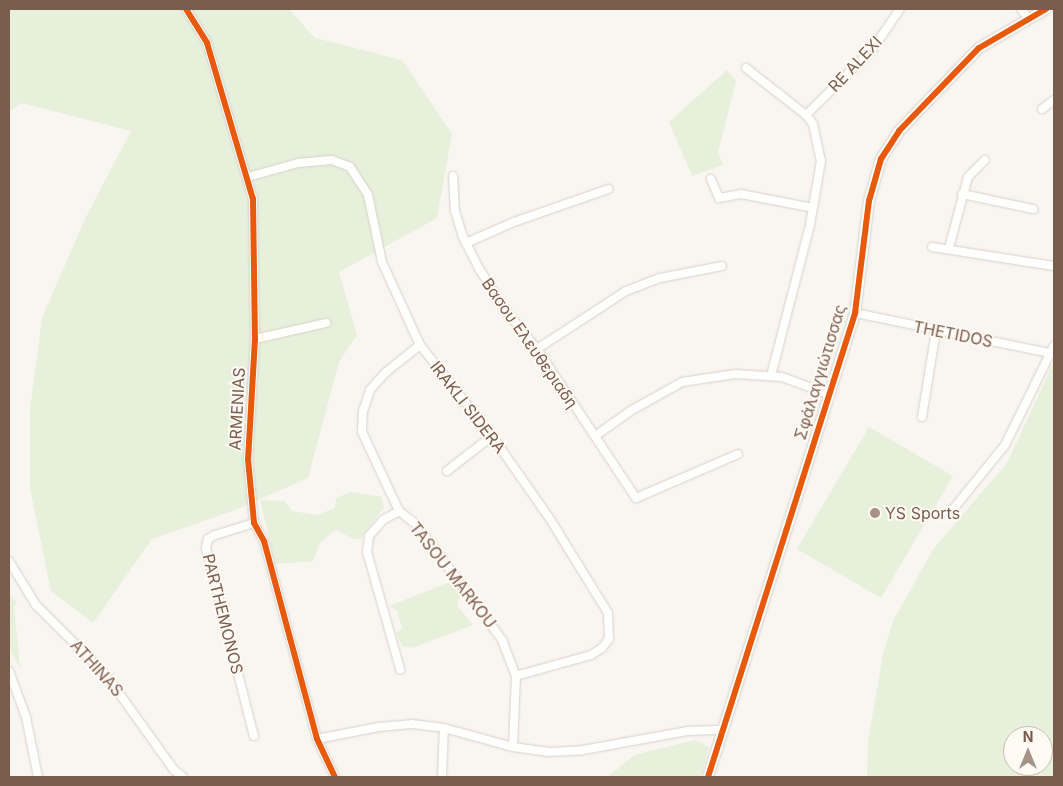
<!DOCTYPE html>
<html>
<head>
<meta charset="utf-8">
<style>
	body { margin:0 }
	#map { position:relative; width:1063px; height:786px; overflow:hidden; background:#f9f5f0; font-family:Inter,sans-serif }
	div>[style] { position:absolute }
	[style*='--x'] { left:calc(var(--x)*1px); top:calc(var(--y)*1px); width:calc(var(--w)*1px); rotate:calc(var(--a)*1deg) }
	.green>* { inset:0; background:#e7f0db }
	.roads { filter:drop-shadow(0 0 1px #d7d1cb) drop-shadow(0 0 1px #d7d1cb) }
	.minor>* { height:8px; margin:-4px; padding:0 4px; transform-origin:4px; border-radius:4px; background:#fefefd }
	.tertiary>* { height:10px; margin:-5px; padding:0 5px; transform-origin:5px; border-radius:5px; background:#fefefd }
	.cycleway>* { height:6px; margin:-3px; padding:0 3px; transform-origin:3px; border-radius:3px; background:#e8590c }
	.dots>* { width:14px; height:14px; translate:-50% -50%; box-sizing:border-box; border:2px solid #fffaf3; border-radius:50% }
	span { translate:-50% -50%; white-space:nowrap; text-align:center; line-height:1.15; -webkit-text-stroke:4px #fffaf3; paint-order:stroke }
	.street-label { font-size:16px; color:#7a5c4d }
	.poi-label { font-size:16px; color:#7a5c4d }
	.left { translate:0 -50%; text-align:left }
	.frame { position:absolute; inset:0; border:10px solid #7a5c4d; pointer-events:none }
	.north { position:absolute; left:1003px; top:726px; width:50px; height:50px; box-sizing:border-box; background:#fffaf3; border:1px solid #cabbb1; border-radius:50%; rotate:0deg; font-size:14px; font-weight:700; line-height:20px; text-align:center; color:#7a5c4d }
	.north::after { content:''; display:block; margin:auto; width:18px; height:22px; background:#a69286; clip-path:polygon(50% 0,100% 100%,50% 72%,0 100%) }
</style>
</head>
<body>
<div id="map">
	<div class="green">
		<i style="clip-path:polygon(9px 9px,289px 9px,315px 38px,402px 60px,452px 134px,437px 218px,339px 272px,357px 335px,339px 362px,308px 478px,235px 510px,152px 539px,93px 623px,51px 591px,30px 488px,30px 410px,42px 318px,85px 219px,131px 131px,22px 103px,9px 112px)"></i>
		<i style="clip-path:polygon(727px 70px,736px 81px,718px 152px,723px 165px,692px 176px,669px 122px)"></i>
		<i style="clip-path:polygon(evenodd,1054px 362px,1054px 777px,867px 777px,868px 742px,883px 654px,893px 621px,934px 548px,1007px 463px,1054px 362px,1013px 736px,1043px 736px,1043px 766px,1013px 766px,1013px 736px)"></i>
		<i style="clip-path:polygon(869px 427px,953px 476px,881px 598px,797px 549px)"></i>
		<i style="clip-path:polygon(351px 492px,381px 497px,384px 507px,361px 539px,352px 539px,336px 529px,320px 543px,313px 561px,275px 564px,260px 500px,284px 501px,292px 511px,317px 515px,335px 508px,336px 498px)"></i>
		<i style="clip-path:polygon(450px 582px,460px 595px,457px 606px,473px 625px,412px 648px,402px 646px,396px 633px,402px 628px,397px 610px,389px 606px)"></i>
		<i style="clip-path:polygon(9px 593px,17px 603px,14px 606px,20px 668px,9px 648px)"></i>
		<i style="clip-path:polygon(695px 740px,709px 747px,701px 777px,608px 777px,634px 755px)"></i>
	</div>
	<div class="roads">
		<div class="minor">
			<i style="--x:186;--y:9;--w:40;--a:58"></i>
			<i style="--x:207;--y:43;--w:163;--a:73.6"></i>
			<i style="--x:253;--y:199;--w:140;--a:89.2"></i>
			<i style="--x:255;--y:339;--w:120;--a:93.3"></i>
			<i style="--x:248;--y:459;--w:64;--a:84.6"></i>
			<i style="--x:254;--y:523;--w:21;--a:61"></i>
			<i style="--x:264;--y:541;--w:205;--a:75"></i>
			<i style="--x:317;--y:739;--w:42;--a:64.7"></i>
			<i style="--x:1021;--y:9;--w:11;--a:52"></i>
			<i style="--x:746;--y:68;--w:76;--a:38.1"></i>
			<i style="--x:806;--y:115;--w:11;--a:52"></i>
			<i style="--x:813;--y:124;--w:38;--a:78"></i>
			<i style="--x:821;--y:161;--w:65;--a:99.8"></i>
			<i style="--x:810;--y:225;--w:156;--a:104.5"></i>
			<i style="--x:1042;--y:109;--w:15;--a:-37"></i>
			<i style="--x:806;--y:115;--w:93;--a:-44.6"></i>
			<i style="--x:872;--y:50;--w:50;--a:-55.7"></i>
			<i style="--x:453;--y:176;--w:35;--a:87"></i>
			<i style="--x:455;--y:211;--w:27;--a:73"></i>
			<i style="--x:463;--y:237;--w:37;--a:63"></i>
			<i style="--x:480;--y:270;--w:45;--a:57.7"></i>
			<i style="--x:504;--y:308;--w:53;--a:51.2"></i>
			<i style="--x:537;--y:349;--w:179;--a:56.4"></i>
			<i style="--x:636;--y:498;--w:111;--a:-23.3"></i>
			<i style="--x:248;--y:177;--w:52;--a:-15.6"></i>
			<i style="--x:298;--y:163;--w:34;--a:-5"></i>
			<i style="--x:332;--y:160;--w:19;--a:21"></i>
			<i style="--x:350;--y:167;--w:33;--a:57"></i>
			<i style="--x:368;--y:195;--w:68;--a:78.2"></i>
			<i style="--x:382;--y:262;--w:91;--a:65.4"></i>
			<i style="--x:420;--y:345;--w:116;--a:51.6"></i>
			<i style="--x:492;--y:436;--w:101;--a:55.1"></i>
			<i style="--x:550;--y:519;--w:110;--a:58.3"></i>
			<i style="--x:608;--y:613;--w:26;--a:88"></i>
			<i style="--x:609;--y:639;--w:11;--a:128"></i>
			<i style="--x:602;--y:648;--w:13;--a:148"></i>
			<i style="--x:591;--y:655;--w:78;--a:164.4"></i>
			<i style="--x:711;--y:179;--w:21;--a:67"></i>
			<i style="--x:719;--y:198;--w:22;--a:-10"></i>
			<i style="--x:741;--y:194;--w:73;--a:11"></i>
			<i style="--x:962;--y:194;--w:73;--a:11.9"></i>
			<i style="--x:466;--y:243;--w:52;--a:-23.6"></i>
			<i style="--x:514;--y:222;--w:100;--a:-19.3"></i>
			<i style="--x:932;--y:247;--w:123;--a:8.9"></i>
			<i style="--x:949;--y:248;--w:73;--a:-75"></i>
			<i style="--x:968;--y:177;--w:24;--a:-45"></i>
			<i style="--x:855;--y:313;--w:199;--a:11.6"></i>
			<i style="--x:255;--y:339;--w:73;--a:-12.7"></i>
			<i style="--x:420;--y:345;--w:43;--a:141.5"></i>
			<i style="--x:386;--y:372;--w:24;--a:132"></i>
			<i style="--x:370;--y:390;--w:22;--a:108"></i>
			<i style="--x:363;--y:411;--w:21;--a:93"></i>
			<i style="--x:362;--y:432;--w:87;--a:64.9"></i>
			<i style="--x:399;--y:511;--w:23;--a:38"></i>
			<i style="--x:417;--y:525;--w:143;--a:53.5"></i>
			<i style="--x:502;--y:640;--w:39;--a:69"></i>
			<i style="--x:516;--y:676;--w:71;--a:92.4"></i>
			<i style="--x:537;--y:349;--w:106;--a:-33.1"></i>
			<i style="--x:626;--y:291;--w:36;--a:-21"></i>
			<i style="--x:660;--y:278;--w:63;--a:-11"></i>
			<i style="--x:922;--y:417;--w:87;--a:-80.8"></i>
			<i style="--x:595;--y:436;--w:45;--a:-35.1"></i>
			<i style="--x:632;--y:410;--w:57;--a:-29.2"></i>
			<i style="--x:682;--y:382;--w:54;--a:-8.6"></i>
			<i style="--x:735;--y:374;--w:47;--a:3.7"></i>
			<i style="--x:782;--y:377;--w:49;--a:20.3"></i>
			<i style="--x:447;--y:471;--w:57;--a:-37.9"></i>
			<i style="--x:954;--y:508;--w:81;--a:-51"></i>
			<i style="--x:1005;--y:445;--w:110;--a:-63.7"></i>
			<i style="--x:399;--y:511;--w:18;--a:151"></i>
			<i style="--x:383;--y:520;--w:21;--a:131"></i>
			<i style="--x:369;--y:536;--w:16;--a:97"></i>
			<i style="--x:367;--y:552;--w:122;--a:74.2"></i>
			<i style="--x:254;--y:523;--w:41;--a:162.9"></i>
			<i style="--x:215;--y:535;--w:8;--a:150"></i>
			<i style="--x:208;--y:539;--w:9;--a:103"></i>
			<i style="--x:206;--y:548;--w:194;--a:75.7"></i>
			<i style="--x:9;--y:561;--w:52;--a:58.5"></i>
			<i style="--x:36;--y:605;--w:99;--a:45"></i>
			<i style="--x:106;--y:675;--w:117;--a:54.4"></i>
			<i style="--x:174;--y:770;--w:11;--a:38"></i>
			<i style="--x:9;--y:671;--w:49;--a:69.7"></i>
			<i style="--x:26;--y:717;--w:61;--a:78.7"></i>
			<i style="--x:317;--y:739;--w:63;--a:-11"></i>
			<i style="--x:379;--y:727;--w:33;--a:-5"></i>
			<i style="--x:412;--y:724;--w:32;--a:7"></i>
			<i style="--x:444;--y:728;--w:72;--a:15.4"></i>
			<i style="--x:513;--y:747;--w:36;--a:8"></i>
			<i style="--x:549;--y:752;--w:34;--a:-3"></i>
			<i style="--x:583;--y:750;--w:107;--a:-10.3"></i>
			<i style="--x:688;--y:731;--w:34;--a:-2"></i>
			<i style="--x:442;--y:777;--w:49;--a:-87.7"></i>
		</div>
		<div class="tertiary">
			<i style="--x:708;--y:777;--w:487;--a:-72.4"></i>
			<i style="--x:855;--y:313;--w:113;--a:-82.9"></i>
			<i style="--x:869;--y:201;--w:44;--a:-74.1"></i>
			<i style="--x:881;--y:159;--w:33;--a:-57"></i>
			<i style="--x:899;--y:131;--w:115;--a:-46.1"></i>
			<i style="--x:979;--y:48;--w:78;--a:-30.2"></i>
		</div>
	</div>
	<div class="cycleway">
		<i style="--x:186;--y:9;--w:40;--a:58"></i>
		<i style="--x:207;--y:43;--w:163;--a:73.6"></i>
		<i style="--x:253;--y:199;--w:140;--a:89.2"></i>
		<i style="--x:255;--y:339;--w:120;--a:93.3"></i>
		<i style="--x:248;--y:459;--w:64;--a:84.6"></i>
		<i style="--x:254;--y:523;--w:21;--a:61"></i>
		<i style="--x:264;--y:541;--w:205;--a:75"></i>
		<i style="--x:317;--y:739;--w:42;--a:64.7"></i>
		<i style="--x:708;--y:777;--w:487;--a:-72.4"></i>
		<i style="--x:855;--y:313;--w:113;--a:-82.9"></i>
		<i style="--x:869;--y:201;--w:44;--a:-74.1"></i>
		<i style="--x:881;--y:159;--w:33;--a:-57"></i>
		<i style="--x:899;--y:131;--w:115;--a:-46.1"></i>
		<i style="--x:979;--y:48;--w:78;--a:-30.2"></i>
	</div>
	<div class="dots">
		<i style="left:875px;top:513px;background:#a69286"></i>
	</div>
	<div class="street-label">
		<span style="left:855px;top:64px;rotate:-47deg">RE ALEXI</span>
		<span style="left:953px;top:334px;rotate:11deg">THETIDOS</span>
		<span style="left:530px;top:343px;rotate:55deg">Βασου Ελευθεριαδη</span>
		<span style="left:820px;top:372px;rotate:-73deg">Σφάλαγγιώτισσας</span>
		<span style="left:468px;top:407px;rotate:52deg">IRAKLI SIDERA</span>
		<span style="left:237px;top:409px;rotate:-87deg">ARMENIAS</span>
		<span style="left:453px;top:575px;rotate:52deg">TASOU MARKOU</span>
		<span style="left:223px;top:614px;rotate:76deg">PARTHEMONOS</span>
		<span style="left:97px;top:668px;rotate:48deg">ATHINAS</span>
	</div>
	<div class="poi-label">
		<span class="left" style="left:885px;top:513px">YS Sports</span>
	</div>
	<div class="frame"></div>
	<div class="north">N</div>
</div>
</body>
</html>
